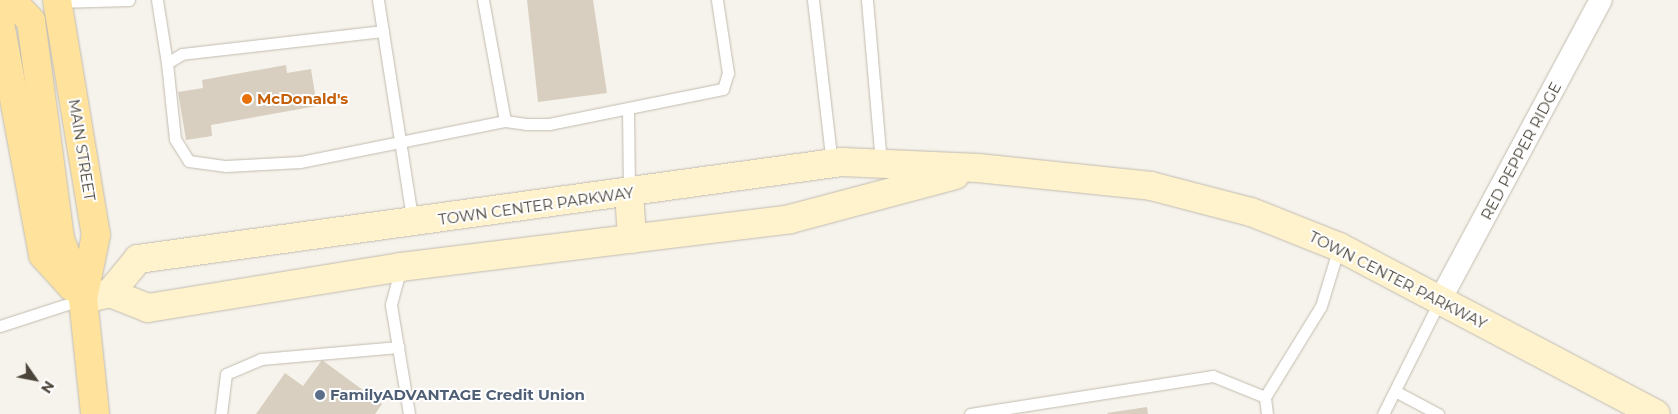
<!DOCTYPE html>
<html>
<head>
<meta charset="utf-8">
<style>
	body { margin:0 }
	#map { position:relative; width:1678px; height:414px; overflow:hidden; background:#f6f3ec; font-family:Montserrat,sans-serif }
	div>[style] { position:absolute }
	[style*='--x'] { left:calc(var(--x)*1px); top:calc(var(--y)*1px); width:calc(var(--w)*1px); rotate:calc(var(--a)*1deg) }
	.building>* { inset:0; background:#d8cfc1 }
	.roads { filter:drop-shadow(0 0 1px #c2bbae) drop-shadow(0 0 1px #c2bbae) }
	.lane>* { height:11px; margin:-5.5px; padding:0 5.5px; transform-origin:5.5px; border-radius:5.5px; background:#fff }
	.street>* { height:22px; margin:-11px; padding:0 11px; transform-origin:11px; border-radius:11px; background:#fff }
	.secondary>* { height:28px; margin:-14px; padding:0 14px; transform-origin:14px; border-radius:14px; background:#fff3cd }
	.primary>* { height:28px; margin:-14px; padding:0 14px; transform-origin:14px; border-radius:14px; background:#ffe39c }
	.dots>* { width:14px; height:14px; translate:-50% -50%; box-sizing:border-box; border:2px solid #fff; border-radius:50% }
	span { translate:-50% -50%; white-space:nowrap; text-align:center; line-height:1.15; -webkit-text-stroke:4px #fff; paint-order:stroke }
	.food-label { font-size:15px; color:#c56008; font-weight:700 }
	.left { translate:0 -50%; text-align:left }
	.street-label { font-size:15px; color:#4b4439 }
	.service-label { font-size:15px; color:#4e5e75; font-weight:700 }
	.north { position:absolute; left:10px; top:354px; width:50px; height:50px; -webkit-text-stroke:4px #fff; paint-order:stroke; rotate:123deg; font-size:14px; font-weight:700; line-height:20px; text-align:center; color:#4b4439 }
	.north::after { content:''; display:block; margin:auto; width:18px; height:22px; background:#4b4439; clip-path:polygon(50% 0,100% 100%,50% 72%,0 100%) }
</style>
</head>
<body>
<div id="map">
	<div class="building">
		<i style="clip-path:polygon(527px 0,593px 0,607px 93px,538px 102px)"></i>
		<i style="clip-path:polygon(286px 65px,287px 73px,311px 69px,317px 106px,211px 125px,212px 136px,186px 140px,178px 92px,203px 88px,202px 80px)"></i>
		<i style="clip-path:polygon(322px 360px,382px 404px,375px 414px,256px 414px,285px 373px,303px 386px)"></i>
		<i style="clip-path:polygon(1147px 407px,1148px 414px,1108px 414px,1107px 413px)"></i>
	</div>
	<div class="roads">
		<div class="lane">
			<i style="--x:157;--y:0;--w:64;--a:81"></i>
			<i style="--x:378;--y:0;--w:226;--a:81.1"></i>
			<i style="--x:483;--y:0;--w:123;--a:79.7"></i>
			<i style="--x:505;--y:121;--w:21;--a:8"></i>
			<i style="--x:526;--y:124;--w:23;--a:0"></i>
			<i style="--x:549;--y:124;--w:177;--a:-11.4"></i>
			<i style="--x:723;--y:89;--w:17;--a:-73"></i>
			<i style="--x:728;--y:73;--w:74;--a:-98.6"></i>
			<i style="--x:813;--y:0;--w:164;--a:83.4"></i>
			<i style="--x:867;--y:0;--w:164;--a:85.1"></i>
			<i style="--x:58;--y:2;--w:71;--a:-1.6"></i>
			<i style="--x:383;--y:31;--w:202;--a:173.5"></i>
			<i style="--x:182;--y:54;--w:17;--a:149"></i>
			<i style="--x:167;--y:63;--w:76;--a:84"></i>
			<i style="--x:175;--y:139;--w:26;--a:58"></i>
			<i style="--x:189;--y:161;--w:37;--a:8"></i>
			<i style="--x:226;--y:166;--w:74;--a:-3.1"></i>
			<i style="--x:300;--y:162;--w:209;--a:-11.3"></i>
			<i style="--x:628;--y:109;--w:83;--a:89.3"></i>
			<i style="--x:401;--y:267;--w:39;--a:105"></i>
			<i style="--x:391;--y:305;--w:110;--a:80.6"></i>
			<i style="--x:0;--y:326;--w:87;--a:-18"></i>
			<i style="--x:1395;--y:391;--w:49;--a:28.1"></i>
			<i style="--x:221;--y:414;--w:40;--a:-82.9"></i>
			<i style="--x:226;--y:374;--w:38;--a:-23"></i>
			<i style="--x:261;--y:359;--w:138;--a:-5"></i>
			<i style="--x:970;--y:414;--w:246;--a:-8.9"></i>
			<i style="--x:1213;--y:376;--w:56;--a:22"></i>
			<i style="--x:1267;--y:414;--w:17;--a:-97"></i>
			<i style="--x:1265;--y:397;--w:107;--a:-58.4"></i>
			<i style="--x:1321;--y:306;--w:62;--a:-73"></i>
			<i style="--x:1383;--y:414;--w:127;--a:-63.4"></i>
		</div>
		<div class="street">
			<i style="--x:1440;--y:300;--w:340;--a:-61.8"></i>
		</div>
		<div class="secondary">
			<i style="--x:629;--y:192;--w:47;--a:86.3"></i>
			<i style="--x:110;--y:293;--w:44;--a:-50.5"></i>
			<i style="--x:138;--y:259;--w:711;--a:-7.85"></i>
			<i style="--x:842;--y:162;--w:136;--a:2.5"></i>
			<i style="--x:978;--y:168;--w:174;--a:5.9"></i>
			<i style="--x:1151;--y:186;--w:103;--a:14.6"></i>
			<i style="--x:1251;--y:212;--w:95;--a:21.7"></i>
			<i style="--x:1339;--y:247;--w:358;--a:27.8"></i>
			<i style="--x:93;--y:297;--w:17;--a:-13"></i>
			<i style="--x:110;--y:293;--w:41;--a:21.5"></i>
			<i style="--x:148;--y:308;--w:256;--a:-9.2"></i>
			<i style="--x:401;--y:267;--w:392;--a:-7"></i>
			<i style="--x:790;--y:219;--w:171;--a:-14.9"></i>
		</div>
		<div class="primary">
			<i style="--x:11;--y:0;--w:29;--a:46"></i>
			<i style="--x:31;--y:21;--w:220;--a:82.4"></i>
			<i style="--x:60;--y:239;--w:64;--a:69"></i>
			<i style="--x:57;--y:0;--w:238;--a:80.6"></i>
			<i style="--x:96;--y:235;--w:65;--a:101.5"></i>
			<i style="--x:83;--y:299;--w:116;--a:84"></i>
			<i style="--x:0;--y:23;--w:236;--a:79.5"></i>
			<i style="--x:43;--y:255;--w:43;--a:47.8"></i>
		</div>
	</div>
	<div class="dots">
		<i style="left:247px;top:99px;background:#e8710a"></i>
		<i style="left:320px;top:395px;background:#5c6f8a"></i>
	</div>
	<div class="food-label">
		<span class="left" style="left:257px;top:99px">McDonald's</span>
	</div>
	<div class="street-label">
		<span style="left:82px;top:150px;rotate:81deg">MAIN STREET</span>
		<span style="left:1521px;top:151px;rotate:-62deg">RED PEPPER RIDGE</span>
		<span style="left:536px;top:206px;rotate:-8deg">TOWN CENTER PARKWAY</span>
		<span style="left:1398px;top:280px;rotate:27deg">TOWN CENTER PARKWAY</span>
	</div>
	<div class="service-label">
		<span class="left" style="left:330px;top:395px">FamilyADVANTAGE Credit Union</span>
	</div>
	<div class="north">N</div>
</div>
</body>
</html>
